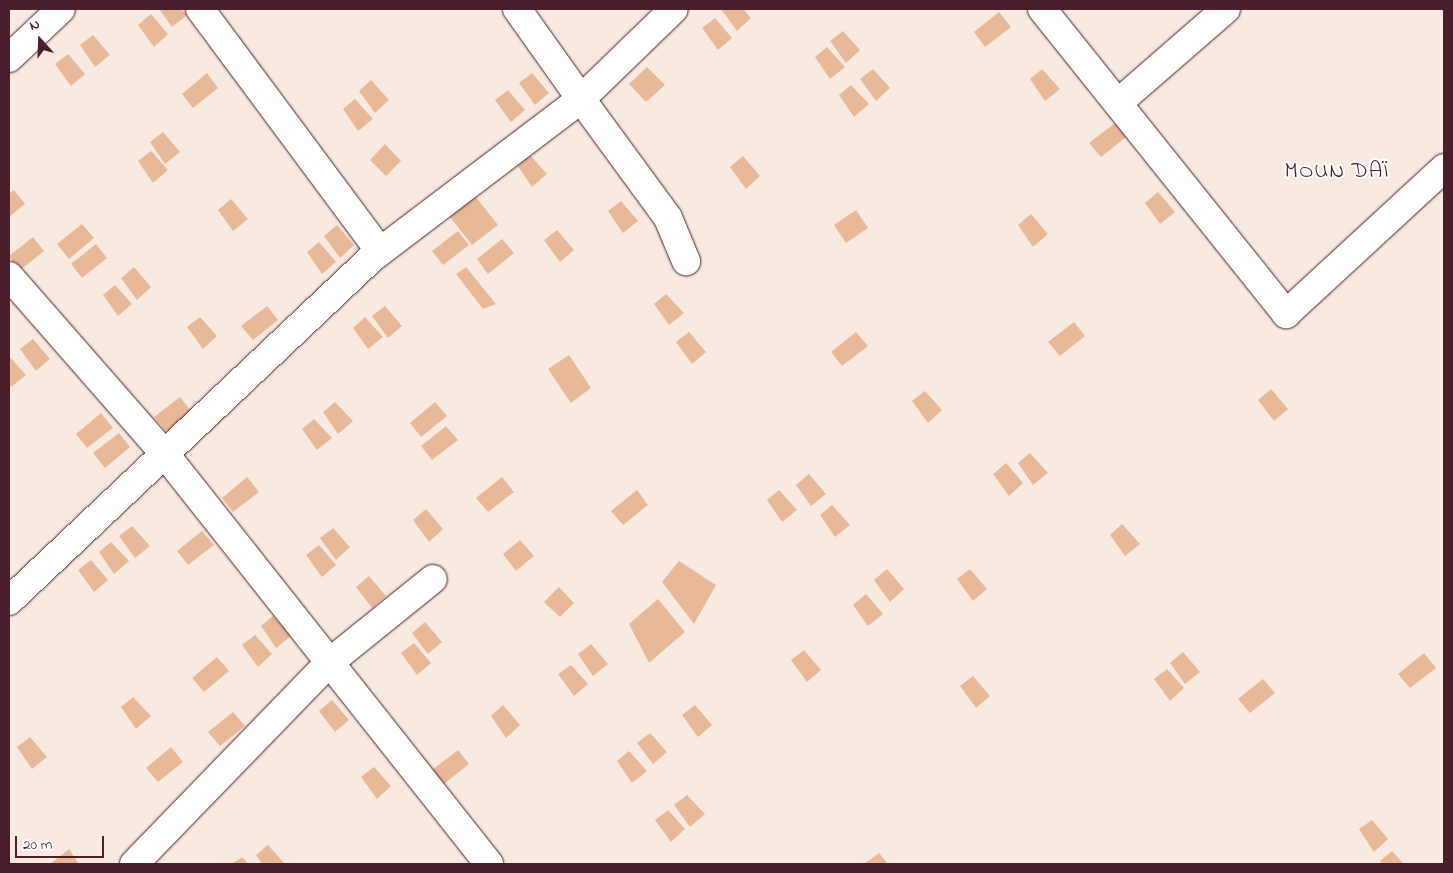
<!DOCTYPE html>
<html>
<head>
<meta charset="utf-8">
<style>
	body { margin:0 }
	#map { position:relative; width:1453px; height:873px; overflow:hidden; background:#f8eae0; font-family:"Indie Flower",sans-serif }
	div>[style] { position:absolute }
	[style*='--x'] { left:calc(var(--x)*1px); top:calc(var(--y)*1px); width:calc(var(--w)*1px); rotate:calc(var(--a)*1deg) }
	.building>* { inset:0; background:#e7b998 }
	.roads { filter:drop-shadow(0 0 1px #4a1f2b) drop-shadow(0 0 1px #4a1f2b) }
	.minor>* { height:28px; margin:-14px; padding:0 14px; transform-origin:14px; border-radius:14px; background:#fff }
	span { translate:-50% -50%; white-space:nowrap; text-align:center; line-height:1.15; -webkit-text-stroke:4.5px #fff; paint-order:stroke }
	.quarter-label { font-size:22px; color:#4a1f2b; letter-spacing:1px }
	.frame { position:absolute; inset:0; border:10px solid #4a1f2b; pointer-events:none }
	.north { position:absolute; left:15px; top:15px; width:50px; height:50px; -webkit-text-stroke:4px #fff; paint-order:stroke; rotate:340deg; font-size:14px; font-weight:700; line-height:20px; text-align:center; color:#4a1f2b }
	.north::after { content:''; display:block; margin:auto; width:18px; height:22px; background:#4a1f2b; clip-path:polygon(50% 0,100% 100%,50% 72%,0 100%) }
	.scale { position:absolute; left:15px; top:836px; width:89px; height:22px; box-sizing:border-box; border:2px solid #4a1f2b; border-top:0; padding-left:6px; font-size:15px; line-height:18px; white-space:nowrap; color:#4a1f2b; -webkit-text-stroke:4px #fff; paint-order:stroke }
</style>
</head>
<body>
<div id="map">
	<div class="building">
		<i style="clip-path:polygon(159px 9px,181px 9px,187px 15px,172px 27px)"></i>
		<i style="clip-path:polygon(721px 9px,743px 9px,751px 18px,737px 31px)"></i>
		<i style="clip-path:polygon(999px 12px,1011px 27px,985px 47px,974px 32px)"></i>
		<i style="clip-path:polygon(151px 14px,168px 34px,154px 47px,138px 25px)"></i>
		<i style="clip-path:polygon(715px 18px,732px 38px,718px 50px,702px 28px)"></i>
		<i style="clip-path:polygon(843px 31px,860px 50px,846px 63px,830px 41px)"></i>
		<i style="clip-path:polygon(93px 35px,110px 55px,95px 67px,80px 45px)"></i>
		<i style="clip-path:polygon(827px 47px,845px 67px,830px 79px,815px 57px)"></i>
		<i style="clip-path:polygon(68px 54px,85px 74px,71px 86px,55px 64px)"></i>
		<i style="clip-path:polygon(647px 67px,665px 85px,646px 102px,629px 84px)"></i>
		<i style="clip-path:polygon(873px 69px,890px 88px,876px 101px,860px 79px)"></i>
		<i style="clip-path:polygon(1042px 69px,1060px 89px,1045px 101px,1030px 79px)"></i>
		<i style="clip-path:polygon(207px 73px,218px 88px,193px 108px,182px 94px)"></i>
		<i style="clip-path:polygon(532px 73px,549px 93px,535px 105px,519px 83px)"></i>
		<i style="clip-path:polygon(371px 80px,389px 100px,375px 113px,359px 91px)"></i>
		<i style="clip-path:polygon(851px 85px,869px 104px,854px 117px,839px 95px)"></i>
		<i style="clip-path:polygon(508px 90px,525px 110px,511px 122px,495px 100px)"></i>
		<i style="clip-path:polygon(355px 99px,373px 119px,358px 131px,343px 109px)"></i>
		<i style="clip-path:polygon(1115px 123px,1126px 137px,1101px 157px,1089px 143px)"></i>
		<i style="clip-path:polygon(163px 132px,180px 152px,165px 164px,150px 142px)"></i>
		<i style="clip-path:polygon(385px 144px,401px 161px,386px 176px,370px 160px)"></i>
		<i style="clip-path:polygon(151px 151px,168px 170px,153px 183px,138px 161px)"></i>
		<i style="clip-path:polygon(529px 154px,547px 174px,532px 187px,517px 165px)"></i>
		<i style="clip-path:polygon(743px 156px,760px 176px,746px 189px,730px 167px)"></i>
		<i style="clip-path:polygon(14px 190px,25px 204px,9px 217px,9px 194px)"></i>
		<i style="clip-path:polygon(1158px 192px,1175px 212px,1160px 224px,1145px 203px)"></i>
		<i style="clip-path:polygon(475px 196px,498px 225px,472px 245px,450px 217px)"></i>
		<i style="clip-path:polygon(231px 199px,248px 219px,233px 231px,218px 210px)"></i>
		<i style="clip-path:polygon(621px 201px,638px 221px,623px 233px,608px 211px)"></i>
		<i style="clip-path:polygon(856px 210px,868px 228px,846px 243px,834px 225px)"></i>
		<i style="clip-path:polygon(1031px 214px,1048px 234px,1033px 247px,1018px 225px)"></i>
		<i style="clip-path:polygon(82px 224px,94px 238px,69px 259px,57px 244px)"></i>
		<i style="clip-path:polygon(337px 225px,354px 245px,340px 258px,324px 236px)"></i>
		<i style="clip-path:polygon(557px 230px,574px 250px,560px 262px,544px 240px)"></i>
		<i style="clip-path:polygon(458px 231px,469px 245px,443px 265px,432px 251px)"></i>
		<i style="clip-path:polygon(33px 237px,44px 251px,19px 271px,9px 256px)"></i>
		<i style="clip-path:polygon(502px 239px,514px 253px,488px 274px,477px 259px)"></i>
		<i style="clip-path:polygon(319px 242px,336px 262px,322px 274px,307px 252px)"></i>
		<i style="clip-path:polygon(96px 244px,107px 258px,82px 278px,71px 264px)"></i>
		<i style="clip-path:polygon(134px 267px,151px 287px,137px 300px,121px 278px)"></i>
		<i style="clip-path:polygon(466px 267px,496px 304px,483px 309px,456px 274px)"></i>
		<i style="clip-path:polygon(115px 285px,132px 304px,118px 316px,103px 295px)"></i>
		<i style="clip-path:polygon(666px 294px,684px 313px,669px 325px,654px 304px)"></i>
		<i style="clip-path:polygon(267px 306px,278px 320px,253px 340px,241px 326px)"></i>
		<i style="clip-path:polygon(385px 306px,402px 326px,388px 338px,372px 316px)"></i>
		<i style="clip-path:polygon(200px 317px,217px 336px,203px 349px,187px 327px)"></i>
		<i style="clip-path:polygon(365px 317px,383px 337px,368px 349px,353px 328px)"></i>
		<i style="clip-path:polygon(1074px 322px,1085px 336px,1060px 356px,1048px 342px)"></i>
		<i style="clip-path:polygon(689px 332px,706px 352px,692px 364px,676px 342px)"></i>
		<i style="clip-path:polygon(856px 332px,868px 346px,842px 366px,831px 352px)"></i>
		<i style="clip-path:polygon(33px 339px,50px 359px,36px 371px,20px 349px)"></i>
		<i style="clip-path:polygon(569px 355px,591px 388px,571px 403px,548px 369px)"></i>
		<i style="clip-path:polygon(9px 356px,26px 375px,11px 387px,9px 383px)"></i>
		<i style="clip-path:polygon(1271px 389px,1288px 409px,1274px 421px,1258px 400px)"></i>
		<i style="clip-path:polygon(925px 391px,942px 410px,928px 423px,912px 401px)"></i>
		<i style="clip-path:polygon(180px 397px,191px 411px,166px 431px,154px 417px)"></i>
		<i style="clip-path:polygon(335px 402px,353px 421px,338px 434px,323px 412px)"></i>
		<i style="clip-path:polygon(435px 402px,447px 416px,421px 437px,410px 423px)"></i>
		<i style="clip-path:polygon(101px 413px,113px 428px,87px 448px,76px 434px)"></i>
		<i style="clip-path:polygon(314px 419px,332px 438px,317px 450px,302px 429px)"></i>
		<i style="clip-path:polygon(446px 426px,458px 440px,432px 460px,421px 446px)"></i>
		<i style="clip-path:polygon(119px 433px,130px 447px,105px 468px,93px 453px)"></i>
		<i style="clip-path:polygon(1030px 453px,1048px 473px,1033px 485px,1018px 463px)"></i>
		<i style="clip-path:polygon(1006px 463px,1023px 483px,1009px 496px,993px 474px)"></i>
		<i style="clip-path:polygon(809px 474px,826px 494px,811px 506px,796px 485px)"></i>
		<i style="clip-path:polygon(247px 477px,259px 492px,233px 512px,222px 498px)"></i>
		<i style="clip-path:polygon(502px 477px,514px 492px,488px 512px,476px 498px)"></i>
		<i style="clip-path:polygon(637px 490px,648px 505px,623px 525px,611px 511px)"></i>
		<i style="clip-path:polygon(779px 490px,797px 510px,782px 522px,767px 500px)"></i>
		<i style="clip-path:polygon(832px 505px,850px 525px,835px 537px,820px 515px)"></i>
		<i style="clip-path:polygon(426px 509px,443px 529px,429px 542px,413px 520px)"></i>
		<i style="clip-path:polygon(1122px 524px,1140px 544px,1125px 556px,1110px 535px)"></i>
		<i style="clip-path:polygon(132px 526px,150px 546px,135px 558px,119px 536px)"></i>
		<i style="clip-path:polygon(333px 528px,350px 547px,336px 560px,320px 538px)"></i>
		<i style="clip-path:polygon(202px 531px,214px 545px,188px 565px,177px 551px)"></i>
		<i style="clip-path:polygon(520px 540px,534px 556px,516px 571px,503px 554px)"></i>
		<i style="clip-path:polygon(111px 542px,129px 561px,114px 574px,99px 552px)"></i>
		<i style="clip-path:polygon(319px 545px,336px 565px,322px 577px,306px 555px)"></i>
		<i style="clip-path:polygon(91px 560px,108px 580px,94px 592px,78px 570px)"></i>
		<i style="clip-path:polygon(679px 561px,716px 585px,694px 624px,662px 582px)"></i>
		<i style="clip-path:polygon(887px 569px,904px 589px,890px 602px,874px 580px)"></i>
		<i style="clip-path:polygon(970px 569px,987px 589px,973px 601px,957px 579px)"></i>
		<i style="clip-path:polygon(369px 576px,386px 596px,372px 608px,356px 587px)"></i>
		<i style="clip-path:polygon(559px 587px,574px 603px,560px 617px,544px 602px)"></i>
		<i style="clip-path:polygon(866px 594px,883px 614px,868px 626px,853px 605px)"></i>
		<i style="clip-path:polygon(658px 599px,685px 632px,649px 663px,629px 624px)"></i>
		<i style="clip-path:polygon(273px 616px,291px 636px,276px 648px,261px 626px)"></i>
		<i style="clip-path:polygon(425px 622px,442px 642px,428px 654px,412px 633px)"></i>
		<i style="clip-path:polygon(255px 635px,272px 654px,258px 667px,242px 645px)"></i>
		<i style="clip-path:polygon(414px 643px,431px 663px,417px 675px,401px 653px)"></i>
		<i style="clip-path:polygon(591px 644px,608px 664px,593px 676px,578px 654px)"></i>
		<i style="clip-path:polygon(804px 650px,821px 670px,807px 682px,791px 660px)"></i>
		<i style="clip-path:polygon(1183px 652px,1200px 672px,1185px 684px,1170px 663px)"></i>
		<i style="clip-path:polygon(1424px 653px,1436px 668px,1410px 688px,1398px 674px)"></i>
		<i style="clip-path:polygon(217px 657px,229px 671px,204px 692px,192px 678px)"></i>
		<i style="clip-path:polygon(571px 665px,588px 684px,574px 696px,558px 674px)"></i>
		<i style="clip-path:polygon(1167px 669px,1184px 688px,1170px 701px,1154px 679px)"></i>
		<i style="clip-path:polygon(973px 676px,990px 696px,976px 708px,960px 686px)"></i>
		<i style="clip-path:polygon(1263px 679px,1275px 693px,1250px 713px,1238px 699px)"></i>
		<i style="clip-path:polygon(133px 697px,151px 716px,136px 729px,121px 707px)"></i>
		<i style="clip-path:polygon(332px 700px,349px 720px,335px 732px,319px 711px)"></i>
		<i style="clip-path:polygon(503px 705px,520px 725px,506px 738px,491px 716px)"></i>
		<i style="clip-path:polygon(695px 705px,712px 725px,698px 737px,682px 715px)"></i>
		<i style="clip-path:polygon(233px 712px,245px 726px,220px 746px,208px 732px)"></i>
		<i style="clip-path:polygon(650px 733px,667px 752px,653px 764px,637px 743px)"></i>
		<i style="clip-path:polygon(30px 737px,47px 757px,32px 769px,17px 747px)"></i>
		<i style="clip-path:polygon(171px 747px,183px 762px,158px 782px,146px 768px)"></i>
		<i style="clip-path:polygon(458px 750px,469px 764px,444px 784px,432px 770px)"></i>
		<i style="clip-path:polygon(629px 751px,647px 771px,632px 783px,617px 761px)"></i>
		<i style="clip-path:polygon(374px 767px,391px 786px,377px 799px,361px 777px)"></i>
		<i style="clip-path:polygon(687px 795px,705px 814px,690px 827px,674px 805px)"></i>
		<i style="clip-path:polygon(668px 810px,685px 829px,671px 842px,655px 820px)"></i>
		<i style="clip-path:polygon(1372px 820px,1388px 839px,1374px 852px,1359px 829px)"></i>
		<i style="clip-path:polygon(268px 845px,285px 864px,262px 864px,256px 855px)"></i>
		<i style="clip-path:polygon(69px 849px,79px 864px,50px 864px)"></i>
		<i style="clip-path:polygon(1392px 851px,1404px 864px,1382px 864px,1380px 861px)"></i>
		<i style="clip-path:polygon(879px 853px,888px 864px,864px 864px)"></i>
		<i style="clip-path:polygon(242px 857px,248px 864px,232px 864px)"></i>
	</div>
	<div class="roads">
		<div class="minor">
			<i style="--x:200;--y:9;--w:302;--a:53.4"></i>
			<i style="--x:517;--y:9;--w:110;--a:54.6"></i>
			<i style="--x:581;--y:99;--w:129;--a:-44.1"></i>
			<i style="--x:1042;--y:9;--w:391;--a:51.3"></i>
			<i style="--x:1286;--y:314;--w:215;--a:-42.7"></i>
			<i style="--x:9;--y:58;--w:71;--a:-43.3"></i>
			<i style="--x:1118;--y:103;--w:143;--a:-41"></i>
			<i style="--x:9;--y:276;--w:235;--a:48.8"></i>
			<i style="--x:164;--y:453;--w:524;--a:51.66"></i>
			<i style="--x:9;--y:601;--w:496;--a:-43.4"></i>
			<i style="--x:369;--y:260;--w:266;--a:-37.2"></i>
			<i style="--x:581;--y:99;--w:147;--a:53.8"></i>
			<i style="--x:668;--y:218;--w:47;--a:67.3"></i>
			<i style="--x:134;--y:864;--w:281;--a:-45.9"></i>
			<i style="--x:330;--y:662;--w:132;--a:-38.9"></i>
		</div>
	</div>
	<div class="quarter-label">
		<span style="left:1337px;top:173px">MOUN DAÏ</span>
	</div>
	<div class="frame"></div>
	<div class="north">N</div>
	<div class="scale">20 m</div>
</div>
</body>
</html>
